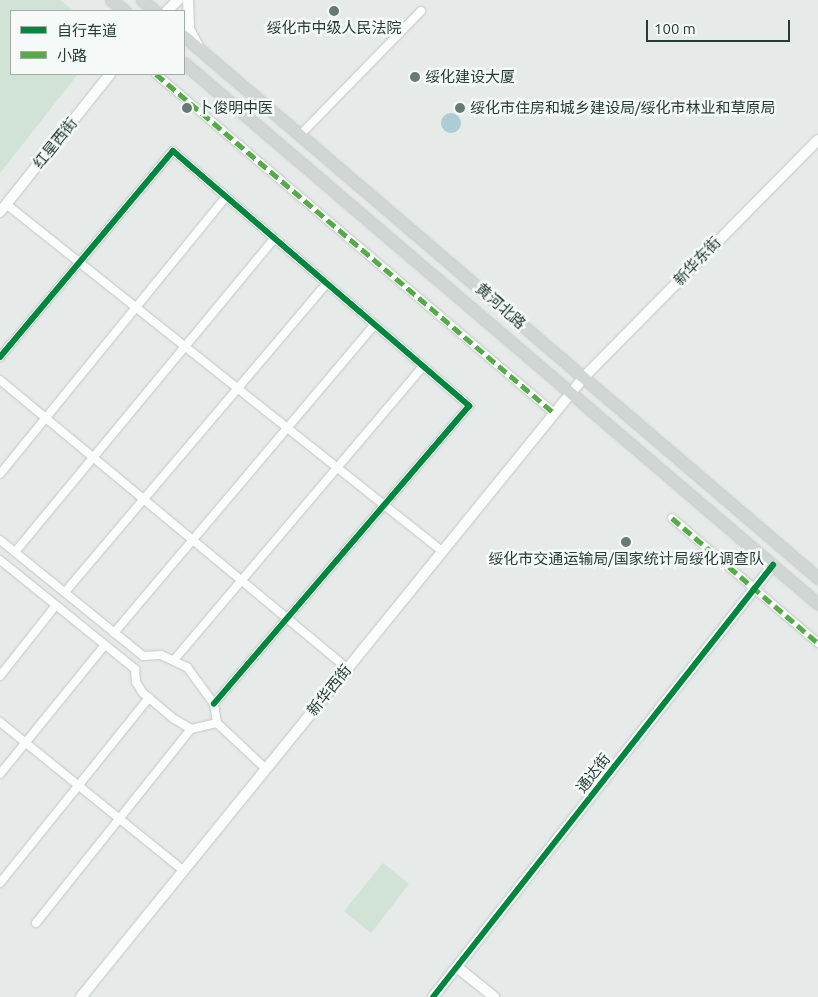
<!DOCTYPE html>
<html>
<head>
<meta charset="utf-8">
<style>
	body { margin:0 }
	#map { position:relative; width:818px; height:997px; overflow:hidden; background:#e6eae8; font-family:Ubuntu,"Noto Sans SC",sans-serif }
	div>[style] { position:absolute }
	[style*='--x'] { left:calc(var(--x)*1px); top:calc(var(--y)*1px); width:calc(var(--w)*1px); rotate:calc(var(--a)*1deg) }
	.green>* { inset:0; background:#d1e2d6 }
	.water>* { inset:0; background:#accdd4 }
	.round { border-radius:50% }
	.roads { filter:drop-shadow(0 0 1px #c3c7c5) drop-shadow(0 0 1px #c3c7c5) }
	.street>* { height:8px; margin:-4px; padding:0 4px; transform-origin:4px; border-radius:4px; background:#fbfcfc }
	.secondary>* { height:10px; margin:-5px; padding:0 5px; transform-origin:5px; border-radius:5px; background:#fbfcfc }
	.primary>* { height:11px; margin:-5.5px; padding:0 5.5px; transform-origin:5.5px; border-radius:5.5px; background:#cfd6d4 }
	.quiet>* { height:5px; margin-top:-2.5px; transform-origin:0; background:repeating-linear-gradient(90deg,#53ac45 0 10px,transparent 0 15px) }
	.cycleway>* { height:6px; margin:-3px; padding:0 3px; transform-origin:3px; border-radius:3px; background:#00873e }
	.dots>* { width:14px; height:14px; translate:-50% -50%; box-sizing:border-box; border:2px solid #f5f9f7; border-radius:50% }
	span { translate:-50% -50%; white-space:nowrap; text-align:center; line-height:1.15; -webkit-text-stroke:5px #f5f9f7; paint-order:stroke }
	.poi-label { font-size:15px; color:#263c37 }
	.left { translate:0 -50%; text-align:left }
	.street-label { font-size:15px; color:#263c37 }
	.legend { position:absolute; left:10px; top:10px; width:175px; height:65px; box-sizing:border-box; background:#f5f9f7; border:1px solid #a2adaa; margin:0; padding:6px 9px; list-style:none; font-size:15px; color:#263c37 }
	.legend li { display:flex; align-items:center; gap:10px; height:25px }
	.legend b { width:25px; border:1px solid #a2adaa }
	.scale { position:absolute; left:646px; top:20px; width:144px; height:22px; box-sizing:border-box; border:2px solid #263c37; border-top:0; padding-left:6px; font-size:15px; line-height:18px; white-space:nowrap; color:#263c37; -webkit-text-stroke:4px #f5f9f7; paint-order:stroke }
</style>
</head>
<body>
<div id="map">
	<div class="green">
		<i style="clip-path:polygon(0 0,60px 0,74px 11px,11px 11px,11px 74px,78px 74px,0 173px)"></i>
		<i style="clip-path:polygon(383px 863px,409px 884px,371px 933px,344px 911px)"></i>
	</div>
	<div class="water">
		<i class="round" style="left:441px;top:113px;width:20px;height:20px"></i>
	</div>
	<div class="roads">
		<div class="street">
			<i style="--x:156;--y:74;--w:523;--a:40.42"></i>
			<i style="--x:301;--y:134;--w:172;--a:-45.7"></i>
			<i style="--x:6;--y:204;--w:557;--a:38.52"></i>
			<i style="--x:0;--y:357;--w:269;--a:-50"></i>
			<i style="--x:173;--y:151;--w:391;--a:40.7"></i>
			<i style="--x:469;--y:406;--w:392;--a:130.6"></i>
			<i style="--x:0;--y:380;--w:451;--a:39.7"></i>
			<i style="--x:0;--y:474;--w:357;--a:-50.8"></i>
			<i style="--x:672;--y:518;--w:192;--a:40.6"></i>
			<i style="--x:0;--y:540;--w:184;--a:39"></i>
			<i style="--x:143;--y:656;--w:18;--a:-3"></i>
			<i style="--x:161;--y:655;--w:29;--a:25"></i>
			<i style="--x:187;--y:667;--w:46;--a:53.9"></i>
			<i style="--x:214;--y:704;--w:19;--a:81"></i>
			<i style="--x:217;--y:723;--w:66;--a:43.2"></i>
			<i style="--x:15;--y:552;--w:406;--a:-50.4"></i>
			<i style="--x:0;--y:560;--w:174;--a:38.9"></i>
			<i style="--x:135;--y:669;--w:13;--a:86"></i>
			<i style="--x:136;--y:682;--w:13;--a:58"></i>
			<i style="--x:143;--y:693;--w:40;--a:40"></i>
			<i style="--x:174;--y:719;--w:20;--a:30"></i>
			<i style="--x:191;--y:729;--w:27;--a:-13"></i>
			<i style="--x:65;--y:592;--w:404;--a:-49.7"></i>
			<i style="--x:114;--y:633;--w:403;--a:-49.8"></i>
			<i style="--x:174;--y:660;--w:385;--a:-49.7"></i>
			<i style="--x:0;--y:676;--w:90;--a:-51.7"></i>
			<i style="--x:0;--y:722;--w:235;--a:39"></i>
			<i style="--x:0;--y:774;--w:166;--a:-50.9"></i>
			<i style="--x:0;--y:883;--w:238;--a:-51.2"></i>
			<i style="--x:36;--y:923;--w:248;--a:-51.4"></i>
		</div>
		<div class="secondary">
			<i style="--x:188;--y:0;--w:29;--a:88"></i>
			<i style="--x:189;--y:29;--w:19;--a:62"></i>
			<i style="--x:167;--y:11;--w:16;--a:-45"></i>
			<i style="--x:0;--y:212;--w:176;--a:-51.4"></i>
			<i style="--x:457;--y:967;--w:48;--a:39"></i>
			<i style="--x:81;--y:997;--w:798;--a:-50.95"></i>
			<i style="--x:584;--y:377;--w:333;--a:-45.4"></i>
			<i style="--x:433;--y:997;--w:550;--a:-51.8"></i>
		</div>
		<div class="primary">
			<i style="--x:111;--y:0;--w:18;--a:38"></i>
			<i style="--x:142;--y:0;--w:17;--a:40"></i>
			<i style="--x:184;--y:36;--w:834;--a:40.53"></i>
			<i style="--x:184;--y:63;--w:833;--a:40.47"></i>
		</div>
	</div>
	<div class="quiet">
		<i style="--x:156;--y:74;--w:523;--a:40.42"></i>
		<i style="--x:672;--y:518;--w:192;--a:40.6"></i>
	</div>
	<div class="cycleway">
		<i style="--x:0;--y:357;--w:269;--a:-50"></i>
		<i style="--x:173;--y:151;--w:391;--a:40.7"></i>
		<i style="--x:469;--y:406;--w:392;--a:130.6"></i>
		<i style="--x:433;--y:997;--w:550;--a:-51.8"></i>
	</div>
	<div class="dots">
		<i style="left:334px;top:11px;background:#697975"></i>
		<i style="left:415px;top:77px;background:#697975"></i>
		<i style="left:187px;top:108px;background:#697975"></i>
		<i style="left:460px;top:108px;background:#697975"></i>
		<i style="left:626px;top:542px;background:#697975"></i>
	</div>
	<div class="poi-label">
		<span style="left:334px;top:28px">绥化市中级人民法院</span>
		<span class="left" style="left:425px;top:77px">绥化建设大厦</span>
		<span class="left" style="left:198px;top:108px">卜俊明中医</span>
		<span class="left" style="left:470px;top:108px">绥化市住房和城乡建设局/绥化市林业和草原局</span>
		<span style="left:626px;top:559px">绥化市交通运输局/国家统计局绥化调查队</span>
	</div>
	<div class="street-label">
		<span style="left:55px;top:143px;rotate:-51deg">红星西街</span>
		<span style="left:697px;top:261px;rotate:-46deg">新华东街</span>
		<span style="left:501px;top:306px;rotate:41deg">黄河北路</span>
		<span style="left:329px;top:690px;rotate:-51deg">新华西街</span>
		<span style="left:593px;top:773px;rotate:-52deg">通达街</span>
	</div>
	<ul class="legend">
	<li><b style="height:6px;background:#00873e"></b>自行车道</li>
	<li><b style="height:6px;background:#53ac45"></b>小路</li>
	</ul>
	<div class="scale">100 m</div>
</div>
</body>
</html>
